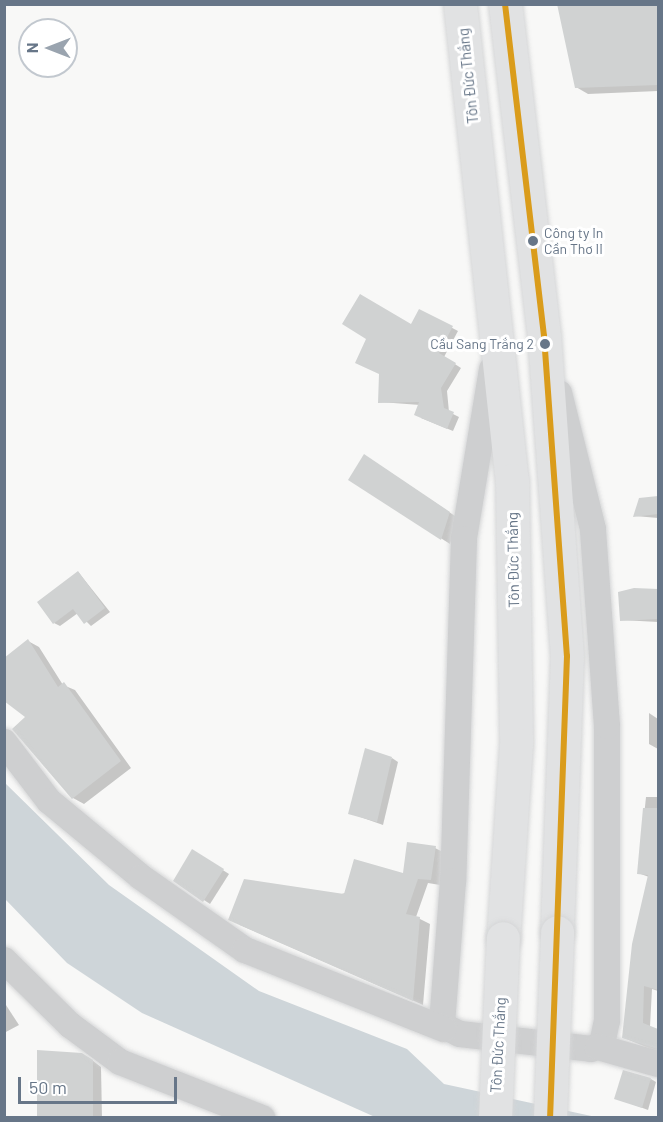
<!DOCTYPE html>
<html>
<head>
<meta charset="utf-8">
<style>
	body { margin:0 }
	#map { position:relative; width:663px; height:1122px; overflow:hidden; background:#f8f8f7; font-family:Barlow,sans-serif }
	div>[style] { position:absolute }
	[style*='--x'] { left:calc(var(--x)*1px); top:calc(var(--y)*1px); width:calc(var(--w)*1px); rotate:calc(var(--a)*1deg) }
	.water>* { inset:0; background:#ced5d9 }
	.shadow>* { inset:0; background:#0003 }
	.building>* { inset:0; background:#d0d2d2 }
	.roads { filter:drop-shadow(0 0 2px #d5d6d7) drop-shadow(0 0 2px #d5d6d7) }
	.minor>* { height:26px; margin:-13px; padding:0 13px; transform-origin:13px; border-radius:13px; background:#cecfd0 }
	.highway>* { height:33px; margin:-16.5px; padding:0 16.5px; transform-origin:16.5px; border-radius:16.5px; background:#e1e2e3 }
	.bridges { filter:drop-shadow(0 0 2px #d5d6d7) drop-shadow(0 0 2px #d5d6d7) }
	.highway-bridge>* { height:33px; margin:-16.5px; padding:0 16.5px; transform-origin:16.5px; border-radius:16.5px; background:#e1e2e3 }
	.bus-1>* { height:6px; margin:-3px; padding:0 3px; transform-origin:3px; border-radius:3px; background:#da9c1b }
	.dots>* { width:16px; height:16px; translate:-50% -50%; box-sizing:border-box; border:3px solid #fff; border-radius:50% }
	span { translate:-50% -50%; white-space:nowrap; text-align:center; line-height:1.15; -webkit-text-stroke:6px #fff; paint-order:stroke }
	.bus-label { font-size:14px; color:#677688 }
	.left { translate:0 -50%; text-align:left }
	.right { translate:-100% -50%; text-align:right }
	.street-label { font-size:15px; color:#677688 }
	.frame { position:absolute; inset:0; border:6px solid #677688; pointer-events:none }
	.north { position:absolute; left:18px; top:18px; width:60px; height:60px; box-sizing:border-box; background:#fff; border:2px solid #c2c8cf; border-radius:50%; rotate:270deg; font-size:16px; font-weight:700; line-height:24px; text-align:center; color:#677688 }
	.north::after { content:''; display:block; margin:auto; width:21px; height:27px; background:#9aa4af; clip-path:polygon(50% 0,100% 100%,50% 72%,0 100%) }
	.scale { position:absolute; left:18px; top:1077px; width:159px; height:27px; box-sizing:border-box; border:3px solid #677688; border-top:0; padding-left:8px; font-size:18px; line-height:21px; white-space:nowrap; color:#677688; -webkit-text-stroke:4px #fff; paint-order:stroke }
</style>
</head>
<body>
<div id="map">
	<div class="water">
		<i style="clip-path:polygon(4px 782px,109px 885px,259px 991px,407px 1049px,444px 1084px,596px 1117px,375px 1117px,142px 1013px,67px 963px,5px 899px)"></i>
	</div>
	<div class="shadow">
		<i style="clip-path:polygon(558px 4px,658px 4px,658px 91px,588px 94px,576px 87px)"></i>
		<i style="clip-path:polygon(420px 311px,458px 331px,444px 357px,461px 368px,447px 391px,449px 412px,459px 417px,453px 431px,421px 418px,420px 405px,380px 402px)"></i>
		<i style="clip-path:polygon(373px 461px,458px 518px,450px 544px,350px 480px)"></i>
		<i style="clip-path:polygon(658px 497px,658px 518px,635px 516px,640px 499px)"></i>
		<i style="clip-path:polygon(79px 573px,110px 612px,91px 626px,78px 613px,60px 626px,54px 623px)"></i>
		<i style="clip-path:polygon(658px 591px,658px 622px,621px 620px,620px 594px)"></i>
		<i style="clip-path:polygon(28px 641px,39px 647px,63px 685px,75px 690px,131px 768px,84px 804px,73px 798px,27px 717px)"></i>
		<i style="clip-path:polygon(649px 713px,658px 719px,658px 749px,649px 744px)"></i>
		<i style="clip-path:polygon(392px 758px,398px 762px,383px 825px,349px 813px)"></i>
		<i style="clip-path:polygon(646px 797px,658px 797px,658px 991px,652px 989px,650px 1027px,658px 1030px,658px 1052px,624px 1038px,649px 877px,638px 873px)"></i>
		<i style="clip-path:polygon(435px 848px,445px 853px,440px 885px,428px 883px,416px 917px,430px 924px,423px 1005px,240px 925px,404px 875px)"></i>
		<i style="clip-path:polygon(193px 851px,229px 874px,210px 904px,175px 881px)"></i>
		<i style="clip-path:polygon(4px 1002px,19px 1025px,4px 1033px)"></i>
		<i style="clip-path:polygon(92px 1060px,101px 1067px,102px 1118px,39px 1118px)"></i>
		<i style="clip-path:polygon(651px 1079px,656px 1082px,648px 1110px,616px 1098px)"></i>
	</div>
	<div class="building">
		<i style="clip-path:polygon(557px 4px,658px 4px,658px 85px,575px 88px)"></i>
		<i style="clip-path:polygon(360px 294px,411px 324px,419px 309px,453px 326px,439px 353px,456px 363px,441px 388px,444px 408px,454px 412px,447px 429px,414px 415px,419px 402px,378px 403px,379px 374px,355px 363px,366px 339px,342px 324px)"></i>
		<i style="clip-path:polygon(364px 454px,450px 512px,441px 540px,348px 480px)"></i>
		<i style="clip-path:polygon(658px 496px,658px 514px,633px 517px,639px 498px)"></i>
		<i style="clip-path:polygon(78px 571px,105px 608px,84px 624px,73px 609px,53px 624px,37px 602px)"></i>
		<i style="clip-path:polygon(634px 588px,658px 589px,658px 619px,620px 621px,618px 592px)"></i>
		<i style="clip-path:polygon(28px 639px,58px 687px,64px 682px,121px 761px,72px 799px,12px 729px,25px 717px,4px 701px,4px 658px)"></i>
		<i style="clip-path:polygon(365px 748px,392px 757px,377px 822px,348px 814px)"></i>
		<i style="clip-path:polygon(643px 808px,658px 808px,658px 990px,644px 986px,643px 1023px,658px 1029px,658px 1049px,622px 1038px,632px 944px,648px 875px,637px 874px)"></i>
		<i style="clip-path:polygon(407px 842px,436px 846px,431px 880px,418px 879px,406px 914px,420px 917px,413px 1001px,228px 920px,244px 879px,344px 894px,354px 859px,403px 873px)"></i>
		<i style="clip-path:polygon(192px 849px,224px 869px,203px 902px,173px 881px)"></i>
		<i style="clip-path:polygon(37px 1050px,82px 1053px,93px 1060px,93px 1118px,37px 1118px)"></i>
		<i style="clip-path:polygon(623px 1070px,651px 1078px,642px 1108px,614px 1099px)"></i>
	</div>
	<div class="roads">
		<div class="minor">
			<i style="--x:492;--y:369;--w:172;--a:99.4"></i>
			<i style="--x:464;--y:539;--w:342;--a:91.8"></i>
			<i style="--x:453;--y:881;--w:144;--a:94.4"></i>
			<i style="--x:442;--y:1025;--w:20;--a:27"></i>
			<i style="--x:460;--y:1034;--w:132;--a:6.5"></i>
			<i style="--x:591;--y:1049;--w:12;--a:-24"></i>
			<i style="--x:602;--y:1044;--w:24;--a:-78"></i>
			<i style="--x:607;--y:1021;--w:295;--a:-90"></i>
			<i style="--x:607;--y:726;--w:197;--a:-94.1"></i>
			<i style="--x:593;--y:529;--w:140;--a:-104"></i>
			<i style="--x:4;--y:742;--w:74;--a:52.7"></i>
			<i style="--x:49;--y:801;--w:119;--a:39.6"></i>
			<i style="--x:141;--y:877;--w:127;--a:35.1"></i>
			<i style="--x:245;--y:950;--w:214;--a:21.7"></i>
			<i style="--x:4;--y:960;--w:93;--a:44.6"></i>
			<i style="--x:70;--y:1025;--w:62;--a:36.5"></i>
			<i style="--x:120;--y:1062;--w:153;--a:21.5"></i>
			<i style="--x:598;--y:1047;--w:62;--a:15.8"></i>
		</div>
		<div class="highway">
			<i style="--x:460;--y:4;--w:479;--a:83.8"></i>
			<i style="--x:512;--y:480;--w:264;--a:89.1"></i>
			<i style="--x:516;--y:744;--w:194;--a:93.8"></i>
			<i style="--x:505;--y:4;--w:334;--a:83.3"></i>
			<i style="--x:544;--y:336;--w:321;--a:85.9"></i>
			<i style="--x:567;--y:656;--w:276;--a:92.1"></i>
		</div>
	</div>
	<div class="bridges">
		<div class="highway-bridge">
			<i style="--x:495;--y:1118;--w:180;--a:-87.5"></i>
			<i style="--x:550;--y:1118;--w:186;--a:-87.8"></i>
		</div>
	</div>
	<div class="bus-1">
		<i style="--x:505;--y:4;--w:334;--a:83.3"></i>
		<i style="--x:544;--y:336;--w:321;--a:85.9"></i>
		<i style="--x:567;--y:656;--w:462;--a:92.1"></i>
	</div>
	<div class="dots">
		<i style="left:533px;top:241px;background:#677688"></i>
		<i style="left:545px;top:344px;background:#677688"></i>
	</div>
	<div class="bus-label">
		<span class="left" style="left:544px;top:241px">Công ty In<br>Cần Thơ II</span>
		<span class="right" style="left:534px;top:344px">Cầu Sang Trắng 2</span>
	</div>
	<div class="street-label">
		<span style="left:468px;top:76px;rotate:-96deg">Tôn Đức Thắng</span>
		<span style="left:513px;top:560px;rotate:-91deg">Tôn Đức Thắng</span>
		<span style="left:498px;top:1045px;rotate:-87deg">Tôn Đức Thắng</span>
	</div>
	<div class="frame"></div>
	<div class="north">N</div>
	<div class="scale">50 m</div>
</div>
</body>
</html>
